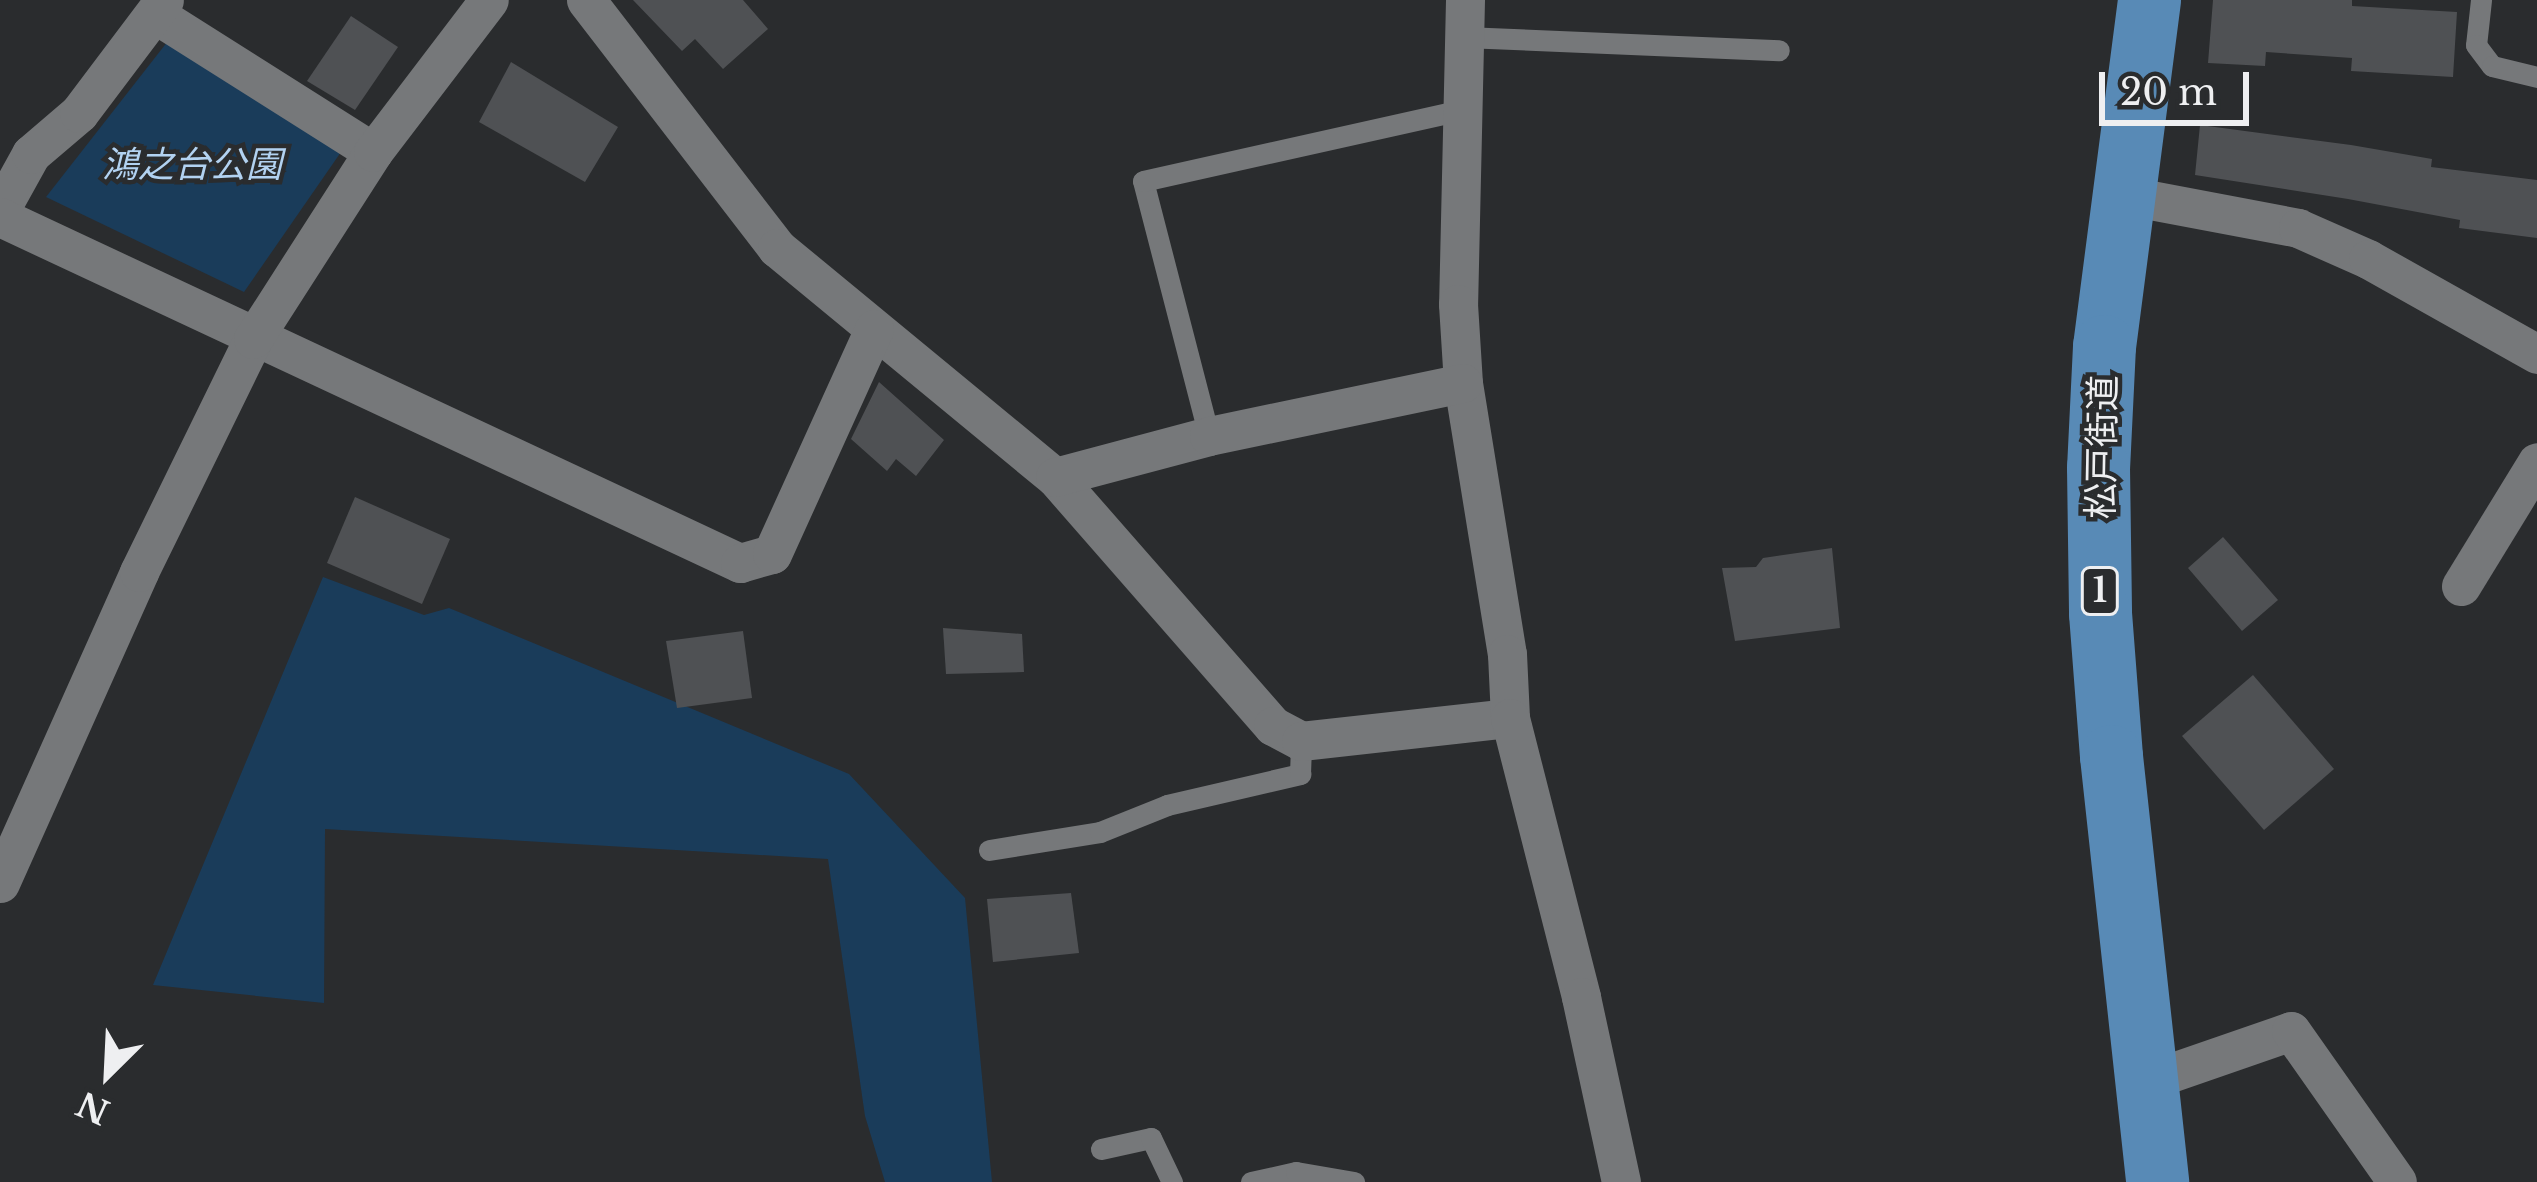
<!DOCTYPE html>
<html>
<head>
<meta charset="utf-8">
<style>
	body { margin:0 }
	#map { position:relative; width:2537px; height:1182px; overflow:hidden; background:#2a2c2e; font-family:"Libre Baskerville","Noto Sans JP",serif }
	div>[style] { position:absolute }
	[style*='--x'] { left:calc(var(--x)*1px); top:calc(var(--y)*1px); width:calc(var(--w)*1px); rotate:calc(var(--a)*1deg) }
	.green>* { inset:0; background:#1a3c5a }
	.building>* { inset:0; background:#4f5154 }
	.lane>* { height:21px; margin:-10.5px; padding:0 10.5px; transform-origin:10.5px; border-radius:10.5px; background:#76787a }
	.street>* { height:39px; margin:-19.5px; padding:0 19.5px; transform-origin:19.5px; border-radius:19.5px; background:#76787a }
	.primary>* { height:63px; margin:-31.5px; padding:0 31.5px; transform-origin:31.5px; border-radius:31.5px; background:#588ab6 }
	span { translate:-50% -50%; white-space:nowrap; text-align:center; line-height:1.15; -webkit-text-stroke:9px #2a2c2e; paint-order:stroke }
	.shield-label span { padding:3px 9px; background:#2a2c2e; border:3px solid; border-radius:9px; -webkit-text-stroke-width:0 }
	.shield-label { font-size:33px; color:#eeeff1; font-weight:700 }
	.park-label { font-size:36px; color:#b2d2f1; font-style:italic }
	.street-label { font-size:36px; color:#eeeff1 }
	.north { position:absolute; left:48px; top:1014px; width:120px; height:120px; -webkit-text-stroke:9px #2a2c2e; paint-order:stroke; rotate:204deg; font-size:33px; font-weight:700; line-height:48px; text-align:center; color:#eeeff1 }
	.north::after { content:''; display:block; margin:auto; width:42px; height:54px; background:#eeeff1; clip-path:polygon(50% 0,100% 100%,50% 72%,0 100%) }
	.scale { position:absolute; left:2099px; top:72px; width:150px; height:54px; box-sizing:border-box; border:6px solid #eeeff1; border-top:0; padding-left:15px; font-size:36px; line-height:42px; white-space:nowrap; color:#eeeff1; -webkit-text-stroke:9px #2a2c2e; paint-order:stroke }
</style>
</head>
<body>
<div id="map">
	<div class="green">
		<i style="clip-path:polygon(168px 41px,341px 152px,244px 292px,46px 197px)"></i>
		<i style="clip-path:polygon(323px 577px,424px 615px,449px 608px,849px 774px,965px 898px,992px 1182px,885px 1182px,865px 1116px,828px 859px,325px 829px,324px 1003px,153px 985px)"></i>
	</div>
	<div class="building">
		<i style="clip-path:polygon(633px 0,743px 0,768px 29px,723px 69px,695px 39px,682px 51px)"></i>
		<i style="clip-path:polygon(2213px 0,2352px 0,2352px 6px,2457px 12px,2453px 77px,2351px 71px,2352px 58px,2266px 52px,2265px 66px,2208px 63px)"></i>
		<i style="clip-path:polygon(351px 16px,398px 47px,355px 110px,307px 81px)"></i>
		<i style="clip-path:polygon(511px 62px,618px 127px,585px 182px,479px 122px)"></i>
		<i style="clip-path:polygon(2200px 125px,2351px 145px,2432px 159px,2431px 167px,2537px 180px,2537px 238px,2459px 228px,2460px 220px,2348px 199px,2195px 175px)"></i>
		<i style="clip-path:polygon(879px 382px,944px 440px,916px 476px,896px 459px,887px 471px,851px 439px)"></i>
		<i style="clip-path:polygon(355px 497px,450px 539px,422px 604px,327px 563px)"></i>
		<i style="clip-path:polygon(2223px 537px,2278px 600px,2242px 631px,2188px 568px)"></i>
		<i style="clip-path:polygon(1832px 548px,1840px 628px,1735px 641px,1722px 568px,1756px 567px,1763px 558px)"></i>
		<i style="clip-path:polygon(943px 628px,1022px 634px,1024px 672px,946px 674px)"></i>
		<i style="clip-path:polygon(743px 631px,752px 698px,677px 708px,666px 641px)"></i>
		<i style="clip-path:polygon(2253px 675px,2334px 769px,2264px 830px,2182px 736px)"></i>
		<i style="clip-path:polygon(1071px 893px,1079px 953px,993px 962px,987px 899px)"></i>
	</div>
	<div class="lane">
		<i style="--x:2481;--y:0;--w:45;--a:96.3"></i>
		<i style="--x:2476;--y:45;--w:26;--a:53"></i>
		<i style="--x:2492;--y:66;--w:46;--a:13.7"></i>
		<i style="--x:1464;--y:37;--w:315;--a:2.4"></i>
		<i style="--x:1209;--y:436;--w:263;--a:-104.5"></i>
		<i style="--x:1143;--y:181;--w:326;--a:-12.6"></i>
		<i style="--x:989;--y:850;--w:112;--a:-9.2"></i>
		<i style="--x:1100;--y:832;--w:72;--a:-21.9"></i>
		<i style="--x:1167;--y:805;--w:137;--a:-13.1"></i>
		<i style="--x:1300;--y:774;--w:33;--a:-88"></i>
		<i style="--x:1101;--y:1149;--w:51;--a:-12.4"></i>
		<i style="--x:1151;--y:1138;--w:49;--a:64.5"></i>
		<i style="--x:1251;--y:1182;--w:46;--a:-12.5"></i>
		<i style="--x:1296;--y:1172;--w:59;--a:9.8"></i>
	</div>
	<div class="street">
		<i style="--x:586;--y:0;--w:313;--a:52.4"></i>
		<i style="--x:777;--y:248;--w:360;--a:39.5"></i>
		<i style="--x:1055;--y:477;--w:331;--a:48.8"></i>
		<i style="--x:1273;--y:726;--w:32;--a:28"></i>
		<i style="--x:1301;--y:741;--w:210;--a:-6.3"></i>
		<i style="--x:1465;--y:0;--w:304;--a:91.3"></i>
		<i style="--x:1458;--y:304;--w:79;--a:86.4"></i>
		<i style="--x:1463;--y:383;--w:275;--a:80.8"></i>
		<i style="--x:1507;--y:654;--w:64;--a:87.3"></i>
		<i style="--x:1510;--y:718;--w:288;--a:75.7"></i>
		<i style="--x:1581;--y:997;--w:189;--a:77.8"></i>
		<i style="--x:155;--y:14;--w:258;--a:32.3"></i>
		<i style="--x:2124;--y:195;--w:177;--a:10.7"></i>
		<i style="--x:2298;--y:228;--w:77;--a:23.9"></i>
		<i style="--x:2368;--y:259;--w:194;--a:29.3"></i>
		<i style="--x:0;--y:210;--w:64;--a:-61"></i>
		<i style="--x:31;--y:154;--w:63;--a:-40.5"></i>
		<i style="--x:79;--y:113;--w:141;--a:-53"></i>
		<i style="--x:0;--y:217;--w:817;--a:25.06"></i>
		<i style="--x:740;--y:563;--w:33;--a:-16"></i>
		<i style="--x:772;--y:554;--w:247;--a:-65.6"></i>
		<i style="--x:1055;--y:477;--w:159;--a:-14.9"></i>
		<i style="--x:1209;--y:436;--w:259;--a:-11.8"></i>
		<i style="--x:2461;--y:586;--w:145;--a:-58.5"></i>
		<i style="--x:0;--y:883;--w:341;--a:-65.9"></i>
		<i style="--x:139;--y:572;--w:259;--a:-63.9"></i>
		<i style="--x:253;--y:339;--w:222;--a:-57.3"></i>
		<i style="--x:373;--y:152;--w:191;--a:-52.7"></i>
		<i style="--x:2147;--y:1081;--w:152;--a:-19.1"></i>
		<i style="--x:2291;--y:1031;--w:184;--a:54.9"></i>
	</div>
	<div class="primary">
		<i style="--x:2149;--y:0;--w:349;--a:97.4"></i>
		<i style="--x:2104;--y:346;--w:121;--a:92.8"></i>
		<i style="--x:2098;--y:467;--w:146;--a:89.2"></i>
		<i style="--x:2100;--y:613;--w:143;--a:85.6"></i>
		<i style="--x:2111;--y:756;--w:428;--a:83.8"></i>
	</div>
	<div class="shield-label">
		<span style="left:2100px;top:591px">1</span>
	</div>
	<div class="park-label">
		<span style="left:192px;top:165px">鴻之台公園</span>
	</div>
	<div class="street-label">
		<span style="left:2102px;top:447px;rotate:-89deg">松戸街道</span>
	</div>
	<div class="north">N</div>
	<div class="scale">20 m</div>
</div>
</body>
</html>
